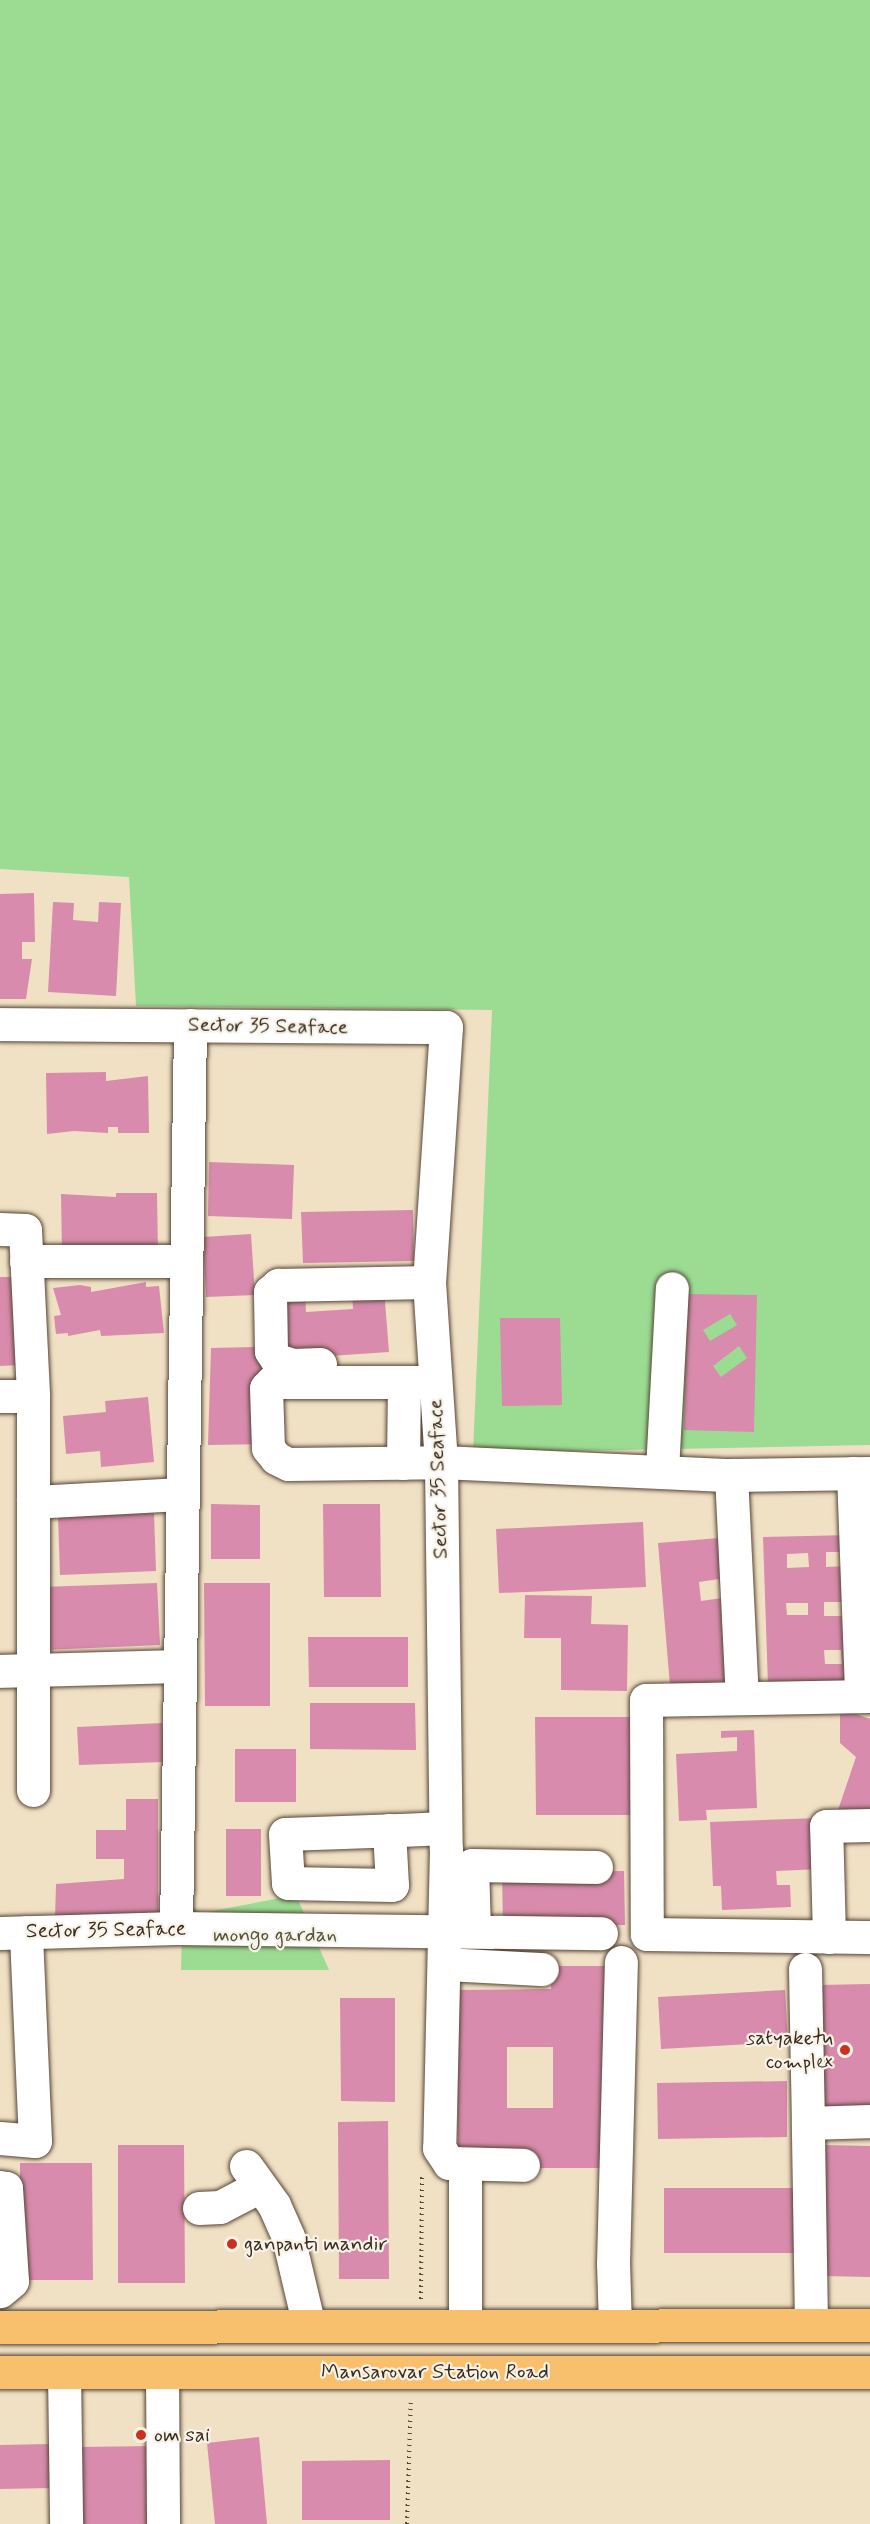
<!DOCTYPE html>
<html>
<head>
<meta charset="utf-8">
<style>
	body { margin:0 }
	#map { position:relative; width:870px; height:2524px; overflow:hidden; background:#f1e1c4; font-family:Mynerve,sans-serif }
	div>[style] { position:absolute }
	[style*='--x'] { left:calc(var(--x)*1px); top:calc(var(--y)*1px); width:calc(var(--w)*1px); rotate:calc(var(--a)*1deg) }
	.green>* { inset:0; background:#9bdc92 }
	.building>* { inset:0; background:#d88bac }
	.path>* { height:4px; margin-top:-2px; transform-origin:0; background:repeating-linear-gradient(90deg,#564537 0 1.5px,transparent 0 6px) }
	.roads { filter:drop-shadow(0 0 2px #564537) drop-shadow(0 0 2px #564537) }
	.minor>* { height:33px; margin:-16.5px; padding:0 16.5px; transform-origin:16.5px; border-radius:16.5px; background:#fff }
	.major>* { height:33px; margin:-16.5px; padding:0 16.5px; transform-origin:16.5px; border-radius:16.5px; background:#f8bf6c }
	.dots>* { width:16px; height:16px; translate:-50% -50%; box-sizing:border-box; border:3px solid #f7f3e8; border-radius:50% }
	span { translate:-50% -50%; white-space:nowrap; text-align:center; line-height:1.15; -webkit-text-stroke:4.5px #f7f3e8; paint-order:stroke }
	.street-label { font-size:21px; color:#3b2a1e }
	.park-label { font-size:21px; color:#53563b }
	.poi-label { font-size:21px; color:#3b2a1e }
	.right { translate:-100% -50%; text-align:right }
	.left { translate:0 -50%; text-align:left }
</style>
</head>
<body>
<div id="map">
	<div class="green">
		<i style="clip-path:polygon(0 0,870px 0,870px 1445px,473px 1453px,492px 1010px,136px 1006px,129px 877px,0 869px)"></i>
		<i style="clip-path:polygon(296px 1895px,329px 1970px,181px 1970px,183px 1901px,202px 1913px)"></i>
	</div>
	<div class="building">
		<i style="clip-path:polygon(34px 893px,35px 942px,22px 942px,22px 959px,32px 959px,26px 999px,0 999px,0 894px)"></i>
		<i style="clip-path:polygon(53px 902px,74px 903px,73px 920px,98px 922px,99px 902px,121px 903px,116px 996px,48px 992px)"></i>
		<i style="clip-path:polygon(106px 1072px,106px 1081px,148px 1076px,149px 1133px,118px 1133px,118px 1127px,108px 1127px,108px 1133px,74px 1131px,47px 1134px,46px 1073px)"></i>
		<i style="clip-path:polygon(209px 1162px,294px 1165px,292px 1219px,208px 1216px)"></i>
		<i style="clip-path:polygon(116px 1193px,157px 1193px,158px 1256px,62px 1255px,61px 1194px,116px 1197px)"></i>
		<i style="clip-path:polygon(413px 1210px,414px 1261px,303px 1263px,301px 1212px)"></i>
		<i style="clip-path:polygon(251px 1234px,255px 1295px,206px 1297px,203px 1237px)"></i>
		<i style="clip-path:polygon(0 1277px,19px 1277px,21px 1365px,0 1366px)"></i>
		<i style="clip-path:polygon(146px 1282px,146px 1287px,159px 1286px,164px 1333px,101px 1336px,100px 1330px,68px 1336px,68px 1333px,56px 1334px,54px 1316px,61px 1315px,53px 1288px,80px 1285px,91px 1287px,91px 1292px)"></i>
		<i style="clip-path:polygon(384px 1289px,389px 1352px,285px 1359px,281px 1297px,305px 1295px,306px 1312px,353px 1309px,352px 1292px)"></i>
		<i style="clip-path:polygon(evenodd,687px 1294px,757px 1295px,754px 1432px,684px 1430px,687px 1294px,730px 1314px,737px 1325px,710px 1341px,703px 1330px,730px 1314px,687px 1294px,739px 1346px,747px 1358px,721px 1377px,713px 1366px,739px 1346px)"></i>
		<i style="clip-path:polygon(500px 1318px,560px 1318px,562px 1405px,502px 1406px)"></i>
		<i style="clip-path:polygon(261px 1347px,263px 1444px,208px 1445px,211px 1348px)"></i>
		<i style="clip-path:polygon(148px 1397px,154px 1462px,101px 1467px,100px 1451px,66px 1454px,63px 1416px,106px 1412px,105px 1401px)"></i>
		<i style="clip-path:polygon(211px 1504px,260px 1505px,260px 1559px,211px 1559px)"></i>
		<i style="clip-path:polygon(323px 1504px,380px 1504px,381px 1597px,324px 1597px)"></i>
		<i style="clip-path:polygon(154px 1513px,156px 1571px,60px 1575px,58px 1517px)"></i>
		<i style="clip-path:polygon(643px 1522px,646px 1587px,499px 1593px,496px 1529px)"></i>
		<i style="clip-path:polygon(evenodd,851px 1535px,856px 1684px,768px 1686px,763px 1537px,851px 1535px,826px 1552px,846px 1552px,846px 1566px,826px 1567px,826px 1552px,851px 1535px,808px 1553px,809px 1567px,787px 1568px,787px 1554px,808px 1553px,851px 1535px,824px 1602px,843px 1602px,844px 1616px,824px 1616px,824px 1602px,851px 1535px,786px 1603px,808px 1603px,808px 1615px,787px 1615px,786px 1603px,851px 1535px,824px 1650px,841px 1650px,842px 1664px,825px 1664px,824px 1650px)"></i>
		<i style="clip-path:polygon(evenodd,719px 1538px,731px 1681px,670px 1686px,658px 1543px,719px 1538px,719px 1579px,722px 1598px,701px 1601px,699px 1582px,719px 1579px)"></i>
		<i style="clip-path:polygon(157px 1583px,160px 1645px,44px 1650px,41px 1587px)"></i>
		<i style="clip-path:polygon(204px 1583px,270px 1583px,270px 1706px,205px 1706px)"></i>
		<i style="clip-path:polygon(525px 1595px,592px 1596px,591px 1624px,628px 1625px,627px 1691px,561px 1690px,561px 1638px,524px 1638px)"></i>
		<i style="clip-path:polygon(308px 1637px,408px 1637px,408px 1687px,309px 1687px)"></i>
		<i style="clip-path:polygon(310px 1703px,415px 1703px,416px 1750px,310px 1749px)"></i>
		<i style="clip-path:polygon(840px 1708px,870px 1719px,870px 1811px,838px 1810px,856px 1757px,840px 1743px)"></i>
		<i style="clip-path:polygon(535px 1717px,644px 1717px,644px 1815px,536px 1815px)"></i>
		<i style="clip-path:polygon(162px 1723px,164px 1762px,79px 1765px,77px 1727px)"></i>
		<i style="clip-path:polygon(754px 1730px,757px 1808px,706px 1810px,707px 1820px,679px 1821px,676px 1754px,737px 1751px,737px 1737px,721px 1738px,721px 1731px)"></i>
		<i style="clip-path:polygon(235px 1749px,296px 1749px,296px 1802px,235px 1802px)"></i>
		<i style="clip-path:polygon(126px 1799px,158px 1799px,158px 1920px,55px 1919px,56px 1884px,124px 1879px,124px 1859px,96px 1859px,96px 1830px,126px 1830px)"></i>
		<i style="clip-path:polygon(818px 1818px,821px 1869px,776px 1871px,777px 1885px,790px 1885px,791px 1907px,722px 1910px,721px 1886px,713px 1886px,710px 1822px)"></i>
		<i style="clip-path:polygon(226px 1829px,261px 1829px,261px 1896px,226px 1896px)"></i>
		<i style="clip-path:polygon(624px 1871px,625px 1925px,503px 1927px,502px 1873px)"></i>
		<i style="clip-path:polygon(evenodd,551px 1966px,613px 1966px,614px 2168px,531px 2168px,458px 2159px,456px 1990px,551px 1989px,551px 1966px,507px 2047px,553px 2047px,553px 2108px,507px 2108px,507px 2047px)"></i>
		<i style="clip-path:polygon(870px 1984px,870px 2115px,822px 2116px,818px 1985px)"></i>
		<i style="clip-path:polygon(785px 1990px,788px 2042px,661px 2049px,658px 1997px)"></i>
		<i style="clip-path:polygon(340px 1998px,395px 1998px,395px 2102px,341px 2101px)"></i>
		<i style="clip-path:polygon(787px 2081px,787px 2137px,658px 2139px,657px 2083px)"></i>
		<i style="clip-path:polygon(388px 2121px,389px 2279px,339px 2279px,338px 2122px)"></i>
		<i style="clip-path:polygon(118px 2145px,184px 2145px,185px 2283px,118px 2283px)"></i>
		<i style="clip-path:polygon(821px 2145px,870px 2146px,870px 2277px,821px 2276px)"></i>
		<i style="clip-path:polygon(20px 2163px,92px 2163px,93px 2280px,20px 2280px)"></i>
		<i style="clip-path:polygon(664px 2188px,796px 2188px,796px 2253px,664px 2253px)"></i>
		<i style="clip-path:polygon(259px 2437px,267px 2524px,215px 2524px,207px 2443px)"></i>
		<i style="clip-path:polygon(49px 2444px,50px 2488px,0 2489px,0 2445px)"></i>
		<i style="clip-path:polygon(153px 2446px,155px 2524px,79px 2524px,77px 2447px)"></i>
		<i style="clip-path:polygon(390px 2460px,390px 2520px,302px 2520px,302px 2461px)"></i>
	</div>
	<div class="path">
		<i style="--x:421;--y:2299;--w:124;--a:-89.5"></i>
		<i style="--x:407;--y:2524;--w:124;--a:-88.2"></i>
	</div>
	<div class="roads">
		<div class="minor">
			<i style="--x:0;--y:1024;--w:446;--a:0.4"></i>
			<i style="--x:446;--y:1027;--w:256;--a:93.8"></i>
			<i style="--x:429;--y:1282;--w:180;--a:86.2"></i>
			<i style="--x:441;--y:1462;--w:387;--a:89.3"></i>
			<i style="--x:446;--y:1849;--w:299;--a:91.3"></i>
			<i style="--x:439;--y:2148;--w:18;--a:56"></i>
			<i style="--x:449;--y:2163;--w:74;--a:1.5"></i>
			<i style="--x:0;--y:1229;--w:25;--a:2"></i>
			<i style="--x:25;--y:1230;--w:166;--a:87.2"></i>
			<i style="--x:33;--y:1396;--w:33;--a:180"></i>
			<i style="--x:26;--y:1261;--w:160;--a:0"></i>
			<i style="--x:320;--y:1364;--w:27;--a:178"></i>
			<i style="--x:293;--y:1365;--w:17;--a:-163"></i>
			<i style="--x:277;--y:1360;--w:11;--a:-124"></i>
			<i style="--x:271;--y:1351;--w:59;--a:-91"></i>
			<i style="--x:270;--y:1292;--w:11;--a:-41"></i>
			<i style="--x:278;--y:1285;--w:151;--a:-1.1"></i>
			<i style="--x:434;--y:1382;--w:162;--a:180"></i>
			<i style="--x:272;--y:1382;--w:8;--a:135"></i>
			<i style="--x:266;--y:1388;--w:60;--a:88.1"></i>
			<i style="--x:268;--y:1448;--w:13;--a:51"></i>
			<i style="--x:276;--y:1458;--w:13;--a:27"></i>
			<i style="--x:288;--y:1464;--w:153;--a:-0.7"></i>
			<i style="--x:441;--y:1462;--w:290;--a:2.6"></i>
			<i style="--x:731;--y:1475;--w:139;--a:-0.8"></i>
			<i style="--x:403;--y:1463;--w:80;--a:-89.3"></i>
			<i style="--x:662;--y:1470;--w:182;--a:-86.9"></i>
			<i style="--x:853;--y:1473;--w:223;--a:87.9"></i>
			<i style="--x:731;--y:1475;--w:223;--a:87.2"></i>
			<i style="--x:33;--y:1502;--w:150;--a:-3.1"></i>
			<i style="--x:0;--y:1671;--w:180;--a:-1.6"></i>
			<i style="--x:870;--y:1696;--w:224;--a:179"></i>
			<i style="--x:646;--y:1700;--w:234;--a:89.8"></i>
			<i style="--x:647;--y:1934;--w:223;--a:0.8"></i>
			<i style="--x:33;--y:1790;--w:394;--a:-90"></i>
			<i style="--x:389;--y:1830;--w:55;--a:86.9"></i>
			<i style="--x:392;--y:1885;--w:104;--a:-178.9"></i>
			<i style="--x:288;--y:1883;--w:49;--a:-93.5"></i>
			<i style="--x:285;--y:1834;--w:115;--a:-2"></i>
			<i style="--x:400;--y:1830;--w:45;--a:-2.5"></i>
			<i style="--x:176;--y:1928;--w:903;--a:-89.11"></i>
			<i style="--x:474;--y:1931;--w:66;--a:-91.7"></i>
			<i style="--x:472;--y:1865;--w:124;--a:0.9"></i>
			<i style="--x:0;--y:1933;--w:176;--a:-1.6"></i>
			<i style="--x:176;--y:1928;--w:425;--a:0.7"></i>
			<i style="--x:829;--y:1937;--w:111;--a:-91.5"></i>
			<i style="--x:826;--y:1826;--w:44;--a:-1.3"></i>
			<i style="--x:445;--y:1964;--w:97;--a:3"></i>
			<i style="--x:805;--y:1969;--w:154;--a:88.9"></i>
			<i style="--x:0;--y:2138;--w:35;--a:5"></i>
			<i style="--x:35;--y:2141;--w:209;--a:-92.5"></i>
			<i style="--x:465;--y:2164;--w:162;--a:90"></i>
			<i style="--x:246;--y:2166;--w:48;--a:54.3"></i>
			<i style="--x:274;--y:2205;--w:35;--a:66"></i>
			<i style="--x:288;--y:2237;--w:91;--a:76.7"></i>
			<i style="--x:0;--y:2187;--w:6;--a:9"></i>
			<i style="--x:6;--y:2188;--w:93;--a:86.3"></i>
			<i style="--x:12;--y:2281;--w:16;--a:140"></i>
			<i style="--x:199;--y:2208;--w:21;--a:-3"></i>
			<i style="--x:220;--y:2207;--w:45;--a:-27.7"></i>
			<i style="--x:811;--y:2325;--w:202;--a:-90.9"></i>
			<i style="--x:808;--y:2123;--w:62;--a:-1.8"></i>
			<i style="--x:615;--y:2326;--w:62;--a:-91.8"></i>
			<i style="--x:613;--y:2264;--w:302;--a:-88.5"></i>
			<i style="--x:64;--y:2372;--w:152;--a:89.2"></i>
			<i style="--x:162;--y:2372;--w:152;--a:89.6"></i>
		</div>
		<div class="major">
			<i style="--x:0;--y:2327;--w:870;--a:-0.13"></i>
			<i style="--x:0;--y:2372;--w:870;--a:0"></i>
		</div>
	</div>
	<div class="dots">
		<i style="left:845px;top:2050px;background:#c8321e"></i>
		<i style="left:232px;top:2244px;background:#c8321e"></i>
		<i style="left:141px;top:2435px;background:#c8321e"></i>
	</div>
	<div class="street-label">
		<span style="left:268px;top:1026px;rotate:1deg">Sector 35 Seaface</span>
		<span style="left:438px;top:1479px;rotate:-92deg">Sector 35 Seaface</span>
		<span style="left:106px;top:1930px;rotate:-1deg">Sector 35 Seaface</span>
		<span style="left:435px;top:2372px">Mansarovar Station Road</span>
	</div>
	<div class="park-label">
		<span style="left:275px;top:1935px">mongo gardan</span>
	</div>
	<div class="poi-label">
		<span class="right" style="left:833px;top:2050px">satyaketu<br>complex</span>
		<span class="left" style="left:244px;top:2244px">ganpanti mandir</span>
		<span class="left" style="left:154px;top:2435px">om sai</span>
	</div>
</div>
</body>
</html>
